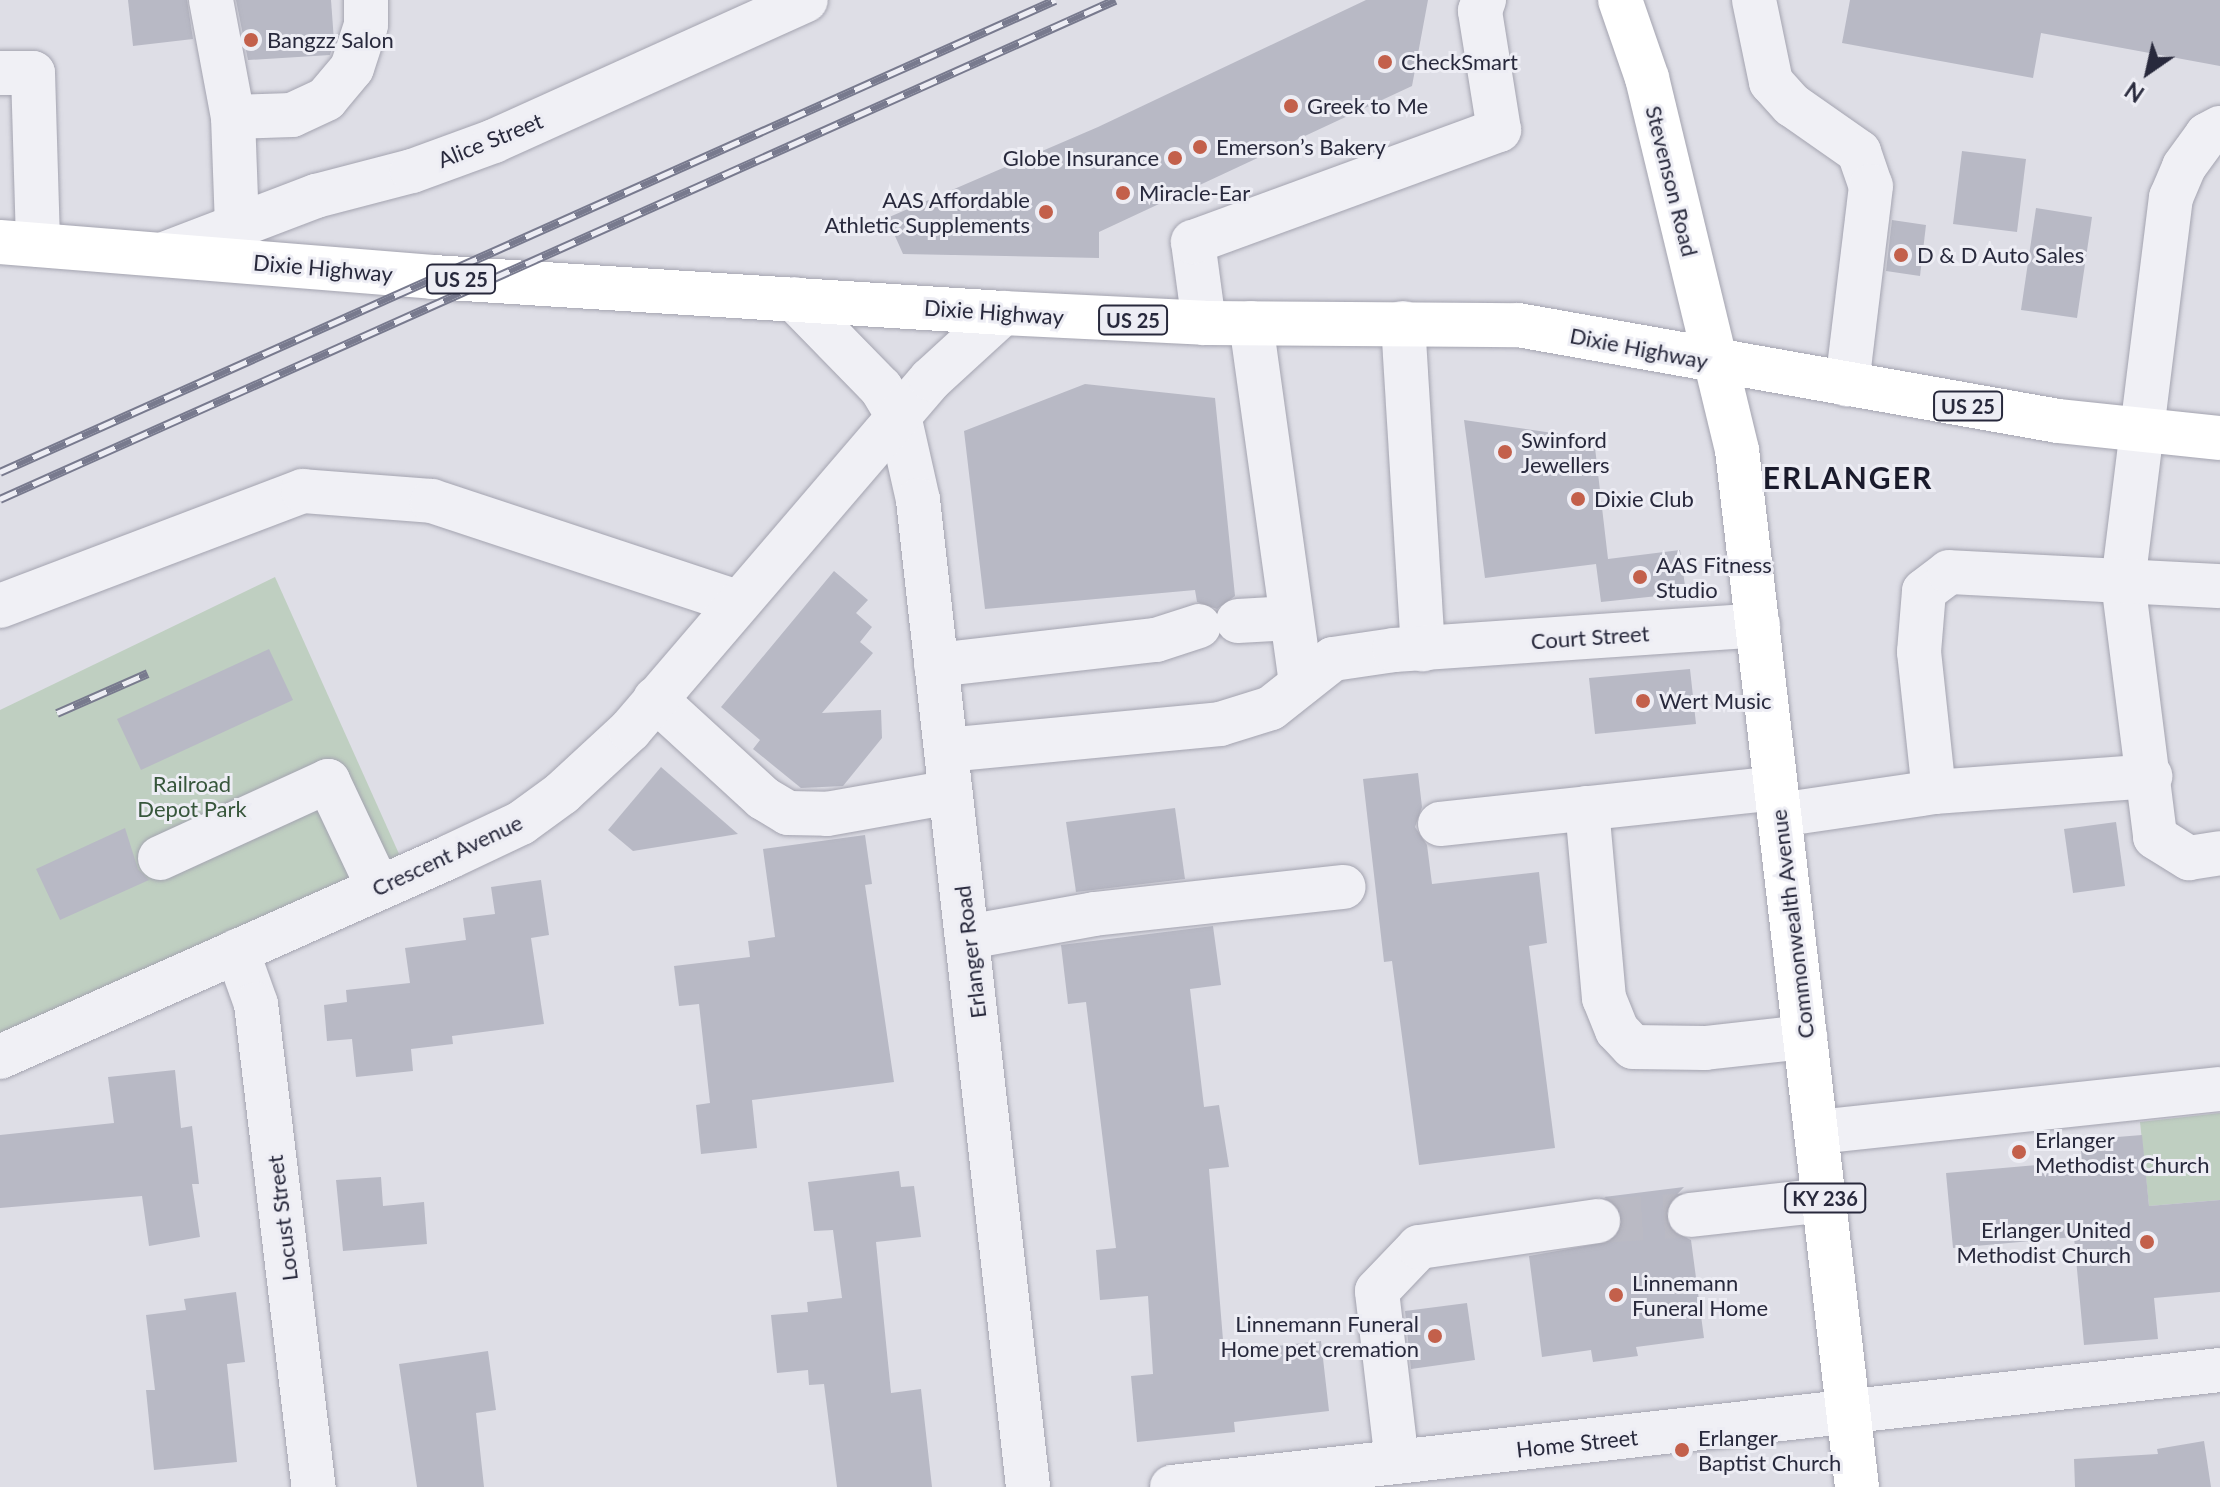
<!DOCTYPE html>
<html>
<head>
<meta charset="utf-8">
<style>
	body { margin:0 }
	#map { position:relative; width:2220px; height:1487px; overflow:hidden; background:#dedee6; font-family:Lato,sans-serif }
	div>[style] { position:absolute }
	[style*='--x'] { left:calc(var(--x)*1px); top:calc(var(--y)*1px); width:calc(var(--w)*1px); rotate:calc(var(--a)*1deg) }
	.green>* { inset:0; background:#bfcfc1 }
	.building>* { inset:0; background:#b8b9c5 }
	.minor-tunnel>* { height:44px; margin-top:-22px; transform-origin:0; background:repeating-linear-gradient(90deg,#babac4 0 44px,transparent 0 66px) }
	.roads { filter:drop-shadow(0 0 2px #a4a4b0) drop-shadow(0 0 2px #a4a4b0) }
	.minor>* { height:44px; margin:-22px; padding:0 22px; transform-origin:22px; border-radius:22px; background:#f0f0f5 }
	.major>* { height:44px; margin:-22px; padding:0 22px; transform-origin:22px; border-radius:22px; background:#fff }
	.rail>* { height:9px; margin-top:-4.5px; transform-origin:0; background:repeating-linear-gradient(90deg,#ededf4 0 18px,#787a8e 0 36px); box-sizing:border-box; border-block:2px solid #787a8e }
	.dots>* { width:22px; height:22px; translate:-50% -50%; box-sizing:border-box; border:4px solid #ededf4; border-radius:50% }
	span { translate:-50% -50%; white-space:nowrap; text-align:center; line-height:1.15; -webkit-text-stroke:6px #ededf4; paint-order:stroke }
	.shield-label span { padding:2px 6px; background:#ededf4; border:2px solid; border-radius:6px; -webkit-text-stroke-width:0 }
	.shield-label { font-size:20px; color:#28293c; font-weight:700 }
	.poi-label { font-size:22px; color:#28293c }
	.left { translate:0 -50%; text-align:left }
	.right { translate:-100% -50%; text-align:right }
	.street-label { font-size:22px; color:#28293c }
	.park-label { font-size:22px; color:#37563b }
	.district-label { font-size:30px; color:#1a1b2c; font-weight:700; letter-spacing:2px }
	.north { position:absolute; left:2108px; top:32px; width:80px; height:80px; -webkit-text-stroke:6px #ededf4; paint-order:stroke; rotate:214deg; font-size:22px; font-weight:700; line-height:32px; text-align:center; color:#28293c }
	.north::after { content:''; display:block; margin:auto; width:28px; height:36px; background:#28293c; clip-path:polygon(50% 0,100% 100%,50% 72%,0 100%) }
</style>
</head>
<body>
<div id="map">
	<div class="green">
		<i style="clip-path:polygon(275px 577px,408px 874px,0 1057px,0 710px)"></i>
		<i style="clip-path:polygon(2220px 1113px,2220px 1200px,2149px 1206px,2140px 1122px)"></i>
	</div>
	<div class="building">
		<i style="clip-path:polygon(128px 0,187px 0,193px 39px,133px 46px)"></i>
		<i style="clip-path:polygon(236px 0,331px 0,334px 41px,330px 55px,248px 60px)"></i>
		<i style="clip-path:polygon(1366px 0,1428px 0,1412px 86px,1099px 232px,1099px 258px,903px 254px,887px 218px,1098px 127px)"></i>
		<i style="clip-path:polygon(1850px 0,2220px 0,2220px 66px,2041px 33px,2033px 78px,1842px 43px)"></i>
		<i style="clip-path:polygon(1962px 151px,2026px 159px,2017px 232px,1953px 224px)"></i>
		<i style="clip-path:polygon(2036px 208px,2092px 217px,2077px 318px,2021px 310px)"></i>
		<i style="clip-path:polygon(1892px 220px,1926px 225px,1920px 276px,1886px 271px)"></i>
		<i style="clip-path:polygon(1085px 384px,1215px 398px,1235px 596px,1217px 609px,1197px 602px,1195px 590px,985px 609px,964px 431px)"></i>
		<i style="clip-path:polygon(1464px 420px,1594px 439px,1608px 559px,1680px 550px,1686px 593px,1601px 602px,1596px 564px,1485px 578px)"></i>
		<i style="clip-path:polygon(834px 571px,868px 600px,856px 613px,872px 627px,860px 642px,873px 653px,822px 713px,881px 710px,882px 738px,843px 786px,801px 788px,753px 749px,760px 740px,721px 707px)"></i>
		<i style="clip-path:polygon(269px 649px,293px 700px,141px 770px,117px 719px)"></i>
		<i style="clip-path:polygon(1690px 669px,1696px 724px,1595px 734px,1589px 678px)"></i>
		<i style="clip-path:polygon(661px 767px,738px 834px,633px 851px,608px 830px)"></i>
		<i style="clip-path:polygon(1418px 773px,1422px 807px,1415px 827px,1427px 845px,1432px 884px,1539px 872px,1547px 943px,1529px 946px,1555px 1148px,1419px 1165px,1392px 961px,1384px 962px,1363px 779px)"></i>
		<i style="clip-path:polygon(1175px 808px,1185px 879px,1076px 892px,1066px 822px)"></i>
		<i style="clip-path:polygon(2116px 822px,2125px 886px,2073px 893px,2064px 829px)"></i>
		<i style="clip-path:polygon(125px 828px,138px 869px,149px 880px,60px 920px,36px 869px)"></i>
		<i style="clip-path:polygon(865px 835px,872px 884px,865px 885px,894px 1082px,752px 1100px,757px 1148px,701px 1154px,696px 1105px,710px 1103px,699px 1004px,679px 1006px,674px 966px,750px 957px,748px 941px,775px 937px,763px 849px)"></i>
		<i style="clip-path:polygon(541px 880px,549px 935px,531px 938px,544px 1024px,452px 1036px,453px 1044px,411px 1049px,413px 1071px,356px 1077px,352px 1039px,327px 1041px,324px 1005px,347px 1002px,346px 990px,410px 983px,405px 948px,466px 940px,463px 918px,495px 914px,491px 887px)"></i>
		<i style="clip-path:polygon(1213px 926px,1221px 985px,1190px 989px,1204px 1107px,1219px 1105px,1229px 1167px,1209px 1169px,1224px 1352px,1321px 1341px,1329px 1411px,1234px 1422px,1235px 1432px,1137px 1442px,1131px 1376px,1153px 1374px,1148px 1296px,1100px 1300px,1096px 1250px,1116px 1248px,1086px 1002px,1068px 1004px,1061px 945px)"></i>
		<i style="clip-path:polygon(175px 1070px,181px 1128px,192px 1126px,199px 1184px,192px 1184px,200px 1237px,149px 1246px,142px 1196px,0 1208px,0 1135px,114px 1123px,108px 1077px)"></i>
		<i style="clip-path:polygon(2142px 1135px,2149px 1206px,2220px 1200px,2220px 1292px,2154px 1298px,2158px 1339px,2084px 1345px,2074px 1237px,1953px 1248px,1946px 1173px,2082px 1161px,2080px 1140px)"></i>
		<i style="clip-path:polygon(899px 1171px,901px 1187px,914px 1186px,921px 1237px,876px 1242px,891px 1393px,921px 1389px,932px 1487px,837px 1487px,824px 1384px,809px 1385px,808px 1370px,777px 1373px,771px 1315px,808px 1312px,807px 1302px,842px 1298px,833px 1230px,814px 1231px,808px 1182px)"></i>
		<i style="clip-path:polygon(381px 1177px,383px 1206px,424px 1202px,427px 1244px,343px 1251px,336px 1180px)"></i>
		<i style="clip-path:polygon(1684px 1187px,1668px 1204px,1665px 1219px,1670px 1230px,1691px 1240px,1704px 1338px,1636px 1347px,1638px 1356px,1593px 1362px,1591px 1350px,1542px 1357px,1529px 1256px,1613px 1241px,1623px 1217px,1617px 1205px,1604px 1197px)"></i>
		<i style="clip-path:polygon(236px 1292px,245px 1362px,227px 1364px,237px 1462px,154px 1470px,146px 1390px,155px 1390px,146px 1315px,186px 1310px,184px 1299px)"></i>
		<i style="clip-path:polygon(1467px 1303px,1475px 1360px,1411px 1369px,1405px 1311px)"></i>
		<i style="clip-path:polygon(488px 1351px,496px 1410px,476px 1413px,484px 1487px,417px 1487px,399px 1364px)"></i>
		<i style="clip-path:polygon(2204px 1441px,2211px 1487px,2075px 1487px,2074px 1459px,2158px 1454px,2157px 1449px)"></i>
	</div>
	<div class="minor-tunnel">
		<i style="--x:1598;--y:1221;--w:92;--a:-3.7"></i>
	</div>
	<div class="roads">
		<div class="minor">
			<i style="--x:211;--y:0;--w:119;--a:79.4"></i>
			<i style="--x:233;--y:117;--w:109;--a:87.9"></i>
			<i style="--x:1754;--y:0;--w:84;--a:78.3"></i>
			<i style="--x:1771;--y:82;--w:31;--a:48"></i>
			<i style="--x:1792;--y:105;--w:82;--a:35"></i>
			<i style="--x:1859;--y:152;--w:36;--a:71"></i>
			<i style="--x:1871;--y:186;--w:200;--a:96.9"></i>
			<i style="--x:0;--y:73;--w:33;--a:0"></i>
			<i style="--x:33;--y:73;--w:172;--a:88.3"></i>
			<i style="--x:233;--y:117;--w:59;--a:-1.9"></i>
			<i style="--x:292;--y:115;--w:38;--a:-25"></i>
			<i style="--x:326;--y:99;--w:40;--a:-50"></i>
			<i style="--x:352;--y:68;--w:45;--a:-72"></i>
			<i style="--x:366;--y:25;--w:25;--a:-90"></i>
			<i style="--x:2220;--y:128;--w:15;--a:152"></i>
			<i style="--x:2207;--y:135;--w:39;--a:126"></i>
			<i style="--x:2184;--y:167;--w:33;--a:113"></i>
			<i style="--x:2171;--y:197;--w:388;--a:97.1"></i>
			<i style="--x:2123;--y:582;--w:257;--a:82.8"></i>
			<i style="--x:2155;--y:837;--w:40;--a:32"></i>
			<i style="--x:2189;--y:858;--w:31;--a:-9"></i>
			<i style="--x:164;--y:254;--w:163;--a:-20.9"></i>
			<i style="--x:316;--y:196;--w:99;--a:-14.6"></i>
			<i style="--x:412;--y:171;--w:87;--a:-20.1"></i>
			<i style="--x:494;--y:141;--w:342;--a:-24.3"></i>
			<i style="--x:794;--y:299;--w:124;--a:45.7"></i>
			<i style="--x:881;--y:388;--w:37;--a:59"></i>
			<i style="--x:900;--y:420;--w:82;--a:77.3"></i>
			<i style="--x:918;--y:500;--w:993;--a:83.64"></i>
			<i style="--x:1204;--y:323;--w:82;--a:-97.7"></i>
			<i style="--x:1193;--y:242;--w:326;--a:-20.1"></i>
			<i style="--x:1499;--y:130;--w:121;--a:-99.1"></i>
			<i style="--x:1480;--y:11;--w:12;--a:-70"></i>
			<i style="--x:1251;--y:323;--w:364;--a:82.1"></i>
			<i style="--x:1403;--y:323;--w:327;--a:86.5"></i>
			<i style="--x:0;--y:606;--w:324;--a:-20.8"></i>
			<i style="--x:303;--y:491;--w:129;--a:4.4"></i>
			<i style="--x:432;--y:501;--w:322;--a:18.3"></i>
			<i style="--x:1238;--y:621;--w:53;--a:-3.2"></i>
			<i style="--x:936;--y:665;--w:221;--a:-6.5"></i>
			<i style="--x:1156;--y:640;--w:45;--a:-18"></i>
			<i style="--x:655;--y:699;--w:147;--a:42.5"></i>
			<i style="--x:763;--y:798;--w:29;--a:31"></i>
			<i style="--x:788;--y:813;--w:39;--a:1"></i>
			<i style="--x:827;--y:814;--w:125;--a:-10.1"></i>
			<i style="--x:946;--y:750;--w:275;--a:-5.4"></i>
			<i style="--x:1220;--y:724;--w:53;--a:-17.4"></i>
			<i style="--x:1271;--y:708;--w:79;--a:-38.3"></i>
			<i style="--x:1333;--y:659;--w:62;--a:-8.4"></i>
			<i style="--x:1394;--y:650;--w:365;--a:-3.9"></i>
			<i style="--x:1934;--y:792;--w:141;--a:-96.1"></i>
			<i style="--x:1919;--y:652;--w:61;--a:-85.3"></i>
			<i style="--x:1924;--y:591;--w:31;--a:-37"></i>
			<i style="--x:1949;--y:572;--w:271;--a:3"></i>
			<i style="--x:1587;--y:808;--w:191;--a:84.9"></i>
			<i style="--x:1604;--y:998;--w:35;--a:68"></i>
			<i style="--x:1617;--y:1030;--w:23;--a:47"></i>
			<i style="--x:1633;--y:1047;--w:72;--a:0.8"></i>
			<i style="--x:1705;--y:1048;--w:101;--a:-6.3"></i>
			<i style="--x:1779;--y:815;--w:157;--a:-8.4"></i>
			<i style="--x:1934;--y:792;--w:217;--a:-4.2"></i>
			<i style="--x:1440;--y:824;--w:338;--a:-6.1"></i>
			<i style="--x:160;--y:858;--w:185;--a:-24.6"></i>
			<i style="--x:328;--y:781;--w:117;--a:64.7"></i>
			<i style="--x:968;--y:937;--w:128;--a:-10.3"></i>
			<i style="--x:1094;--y:914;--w:251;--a:-6.2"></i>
			<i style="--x:237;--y:951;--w:56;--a:70.3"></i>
			<i style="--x:256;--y:1004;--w:486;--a:83.2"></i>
			<i style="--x:0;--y:1057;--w:492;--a:-24"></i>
			<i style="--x:449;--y:857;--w:80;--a:-25.3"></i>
			<i style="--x:521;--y:823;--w:51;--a:-36.2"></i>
			<i style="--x:562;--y:793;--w:93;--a:-42.8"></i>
			<i style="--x:630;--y:730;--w:462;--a:-49.4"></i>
			<i style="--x:931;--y:379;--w:98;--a:-42.5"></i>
			<i style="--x:1817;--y:1132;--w:405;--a:-6.1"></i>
			<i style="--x:1690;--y:1215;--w:136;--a:-6.3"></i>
			<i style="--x:1397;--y:1462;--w:172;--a:-96.7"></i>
			<i style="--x:1377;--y:1291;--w:61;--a:-46.3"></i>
			<i style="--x:1419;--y:1247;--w:181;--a:-8.3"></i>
			<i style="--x:1172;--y:1487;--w:1055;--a:-6.37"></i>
		</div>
		<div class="major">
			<i style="--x:1620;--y:0;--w:83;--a:70.9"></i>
			<i style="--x:1647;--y:78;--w:383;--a:76.4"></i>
			<i style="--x:1737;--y:450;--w:1044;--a:83.4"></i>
			<i style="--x:0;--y:242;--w:434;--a:4.6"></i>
			<i style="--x:433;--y:277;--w:571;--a:3.61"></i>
			<i style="--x:1003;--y:313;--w:201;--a:2.8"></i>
			<i style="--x:1204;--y:323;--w:314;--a:0.4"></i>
			<i style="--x:1518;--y:325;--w:548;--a:10.08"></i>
			<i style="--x:2058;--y:421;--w:163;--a:6"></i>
		</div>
	</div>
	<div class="rail">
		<i style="--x:0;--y:472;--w:1156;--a:-24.1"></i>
		<i style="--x:0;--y:499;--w:1222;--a:-24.11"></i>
		<i style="--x:57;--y:713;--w:99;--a:-23.7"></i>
	</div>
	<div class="dots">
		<i style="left:251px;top:40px;background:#c3604b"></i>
		<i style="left:1385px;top:62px;background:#c3604b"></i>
		<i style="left:1291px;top:106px;background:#c3604b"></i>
		<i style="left:1200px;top:147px;background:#c3604b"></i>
		<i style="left:1175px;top:158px;background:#c3604b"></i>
		<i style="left:1123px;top:193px;background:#c3604b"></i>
		<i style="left:1046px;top:212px;background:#c3604b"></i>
		<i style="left:1901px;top:255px;background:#c3604b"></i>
		<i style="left:1505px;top:452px;background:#c3604b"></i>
		<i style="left:1578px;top:499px;background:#c3604b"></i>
		<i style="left:1640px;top:577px;background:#c3604b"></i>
		<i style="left:1643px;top:701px;background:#c3604b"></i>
		<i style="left:2019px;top:1152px;background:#c3604b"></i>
		<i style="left:2147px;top:1242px;background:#c3604b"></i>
		<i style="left:1616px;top:1295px;background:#c3604b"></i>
		<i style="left:1435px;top:1336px;background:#c3604b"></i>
		<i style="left:1682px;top:1450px;background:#c3604b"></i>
	</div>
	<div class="shield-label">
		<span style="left:461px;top:279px">US 25</span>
		<span style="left:1133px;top:320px">US 25</span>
		<span style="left:1968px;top:406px">US 25</span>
		<span style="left:1825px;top:1198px">KY 236</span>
	</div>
	<div class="poi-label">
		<span class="left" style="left:267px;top:40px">Bangzz Salon</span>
		<span class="left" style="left:1401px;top:62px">CheckSmart</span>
		<span class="left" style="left:1307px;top:106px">Greek to Me</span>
		<span class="left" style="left:1216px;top:147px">Emerson’s Bakery</span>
		<span class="right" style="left:1159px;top:158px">Globe Insurance</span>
		<span class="left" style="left:1139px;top:193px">Miracle-Ear</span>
		<span class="right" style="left:1030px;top:212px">AAS Affordable<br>Athletic Supplements</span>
		<span class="left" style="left:1917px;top:255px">D &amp; D Auto Sales</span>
		<span class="left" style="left:1521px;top:452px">Swinford<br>Jewellers</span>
		<span class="left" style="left:1594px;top:499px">Dixie Club</span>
		<span class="left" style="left:1656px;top:577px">AAS Fitness<br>Studio</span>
		<span class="left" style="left:1659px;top:701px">Wert Music</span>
		<span class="left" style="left:2035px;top:1152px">Erlanger<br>Methodist Church</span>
		<span class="right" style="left:2131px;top:1242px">Erlanger United<br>Methodist Church</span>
		<span class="left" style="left:1632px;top:1295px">Linnemann<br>Funeral Home</span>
		<span class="right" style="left:1419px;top:1336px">Linnemann Funeral<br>Home pet cremation</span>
		<span class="left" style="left:1698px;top:1450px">Erlanger<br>Baptist Church</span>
	</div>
	<div class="street-label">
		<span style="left:490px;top:140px;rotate:-22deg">Alice Street</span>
		<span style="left:1672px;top:181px;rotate:76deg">Stevenson Road</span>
		<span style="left:323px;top:268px;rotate:5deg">Dixie Highway</span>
		<span style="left:994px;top:312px;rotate:4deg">Dixie Highway</span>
		<span style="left:1639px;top:348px;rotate:11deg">Dixie Highway</span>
		<span style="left:1590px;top:637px;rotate:-4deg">Court Street</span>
		<span style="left:447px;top:855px;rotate:-25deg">Crescent Avenue</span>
		<span style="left:1792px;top:924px;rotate:-97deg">Commonwealth Avenue</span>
		<span style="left:970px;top:952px;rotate:-97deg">Erlanger Road</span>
		<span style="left:282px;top:1218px;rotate:-97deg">Locust Street</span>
		<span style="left:1577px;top:1443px;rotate:-6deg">Home Street</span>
	</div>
	<div class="park-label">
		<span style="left:192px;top:796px">Railroad<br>Depot Park</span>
	</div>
	<div class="district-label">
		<span style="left:1848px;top:477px">ERLANGER</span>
	</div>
	<div class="north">N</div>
</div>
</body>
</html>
